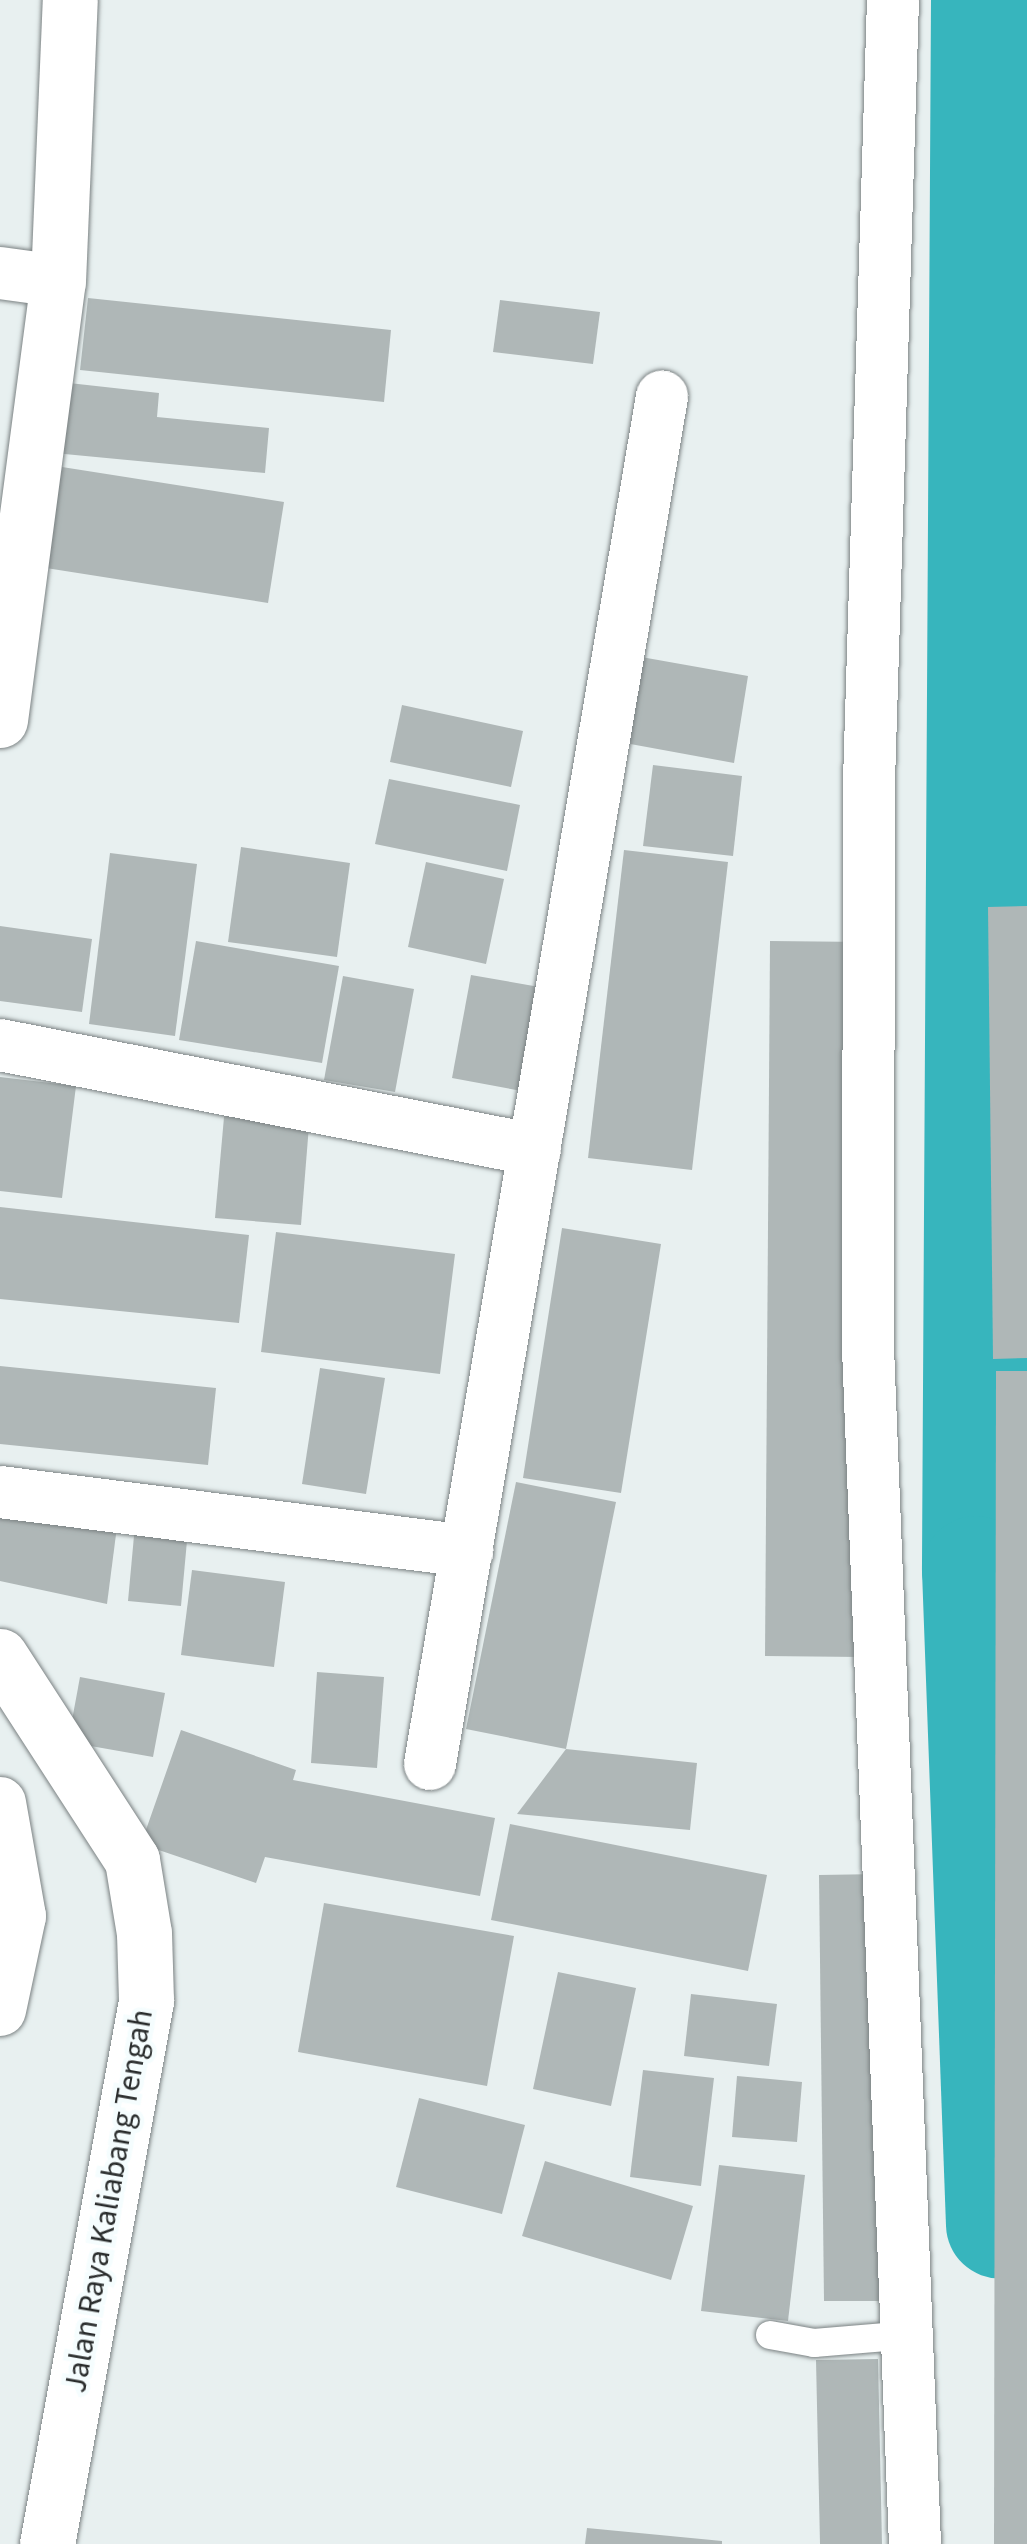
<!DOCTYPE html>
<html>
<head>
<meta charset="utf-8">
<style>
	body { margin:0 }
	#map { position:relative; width:1027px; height:2544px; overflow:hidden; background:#e8f0f0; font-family:"Source Sans 3",sans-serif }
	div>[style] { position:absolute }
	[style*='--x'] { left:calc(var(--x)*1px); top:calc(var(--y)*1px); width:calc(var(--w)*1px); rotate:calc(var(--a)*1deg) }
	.river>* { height:108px; margin:-54px; padding:0 54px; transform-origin:54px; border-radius:54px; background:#37b5bd }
	.building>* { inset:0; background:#afb7b7 }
	.roads { filter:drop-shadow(0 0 2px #7b8283) drop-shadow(0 0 2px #7b8283) }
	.service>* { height:28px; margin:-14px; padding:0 14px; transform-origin:14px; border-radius:14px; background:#fff }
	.minor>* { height:52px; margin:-26px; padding:0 26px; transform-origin:26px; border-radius:26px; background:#fff }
	.primary>* { height:55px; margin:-27.5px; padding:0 27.5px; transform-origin:27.5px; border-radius:27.5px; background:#fff }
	span { translate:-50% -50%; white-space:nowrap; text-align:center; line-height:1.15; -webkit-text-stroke:9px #f5fdfe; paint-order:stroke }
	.street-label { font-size:32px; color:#2a2d2d }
</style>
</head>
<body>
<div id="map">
	<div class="river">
		<i style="--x:985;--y:0;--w:1570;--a:90.33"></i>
		<i style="--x:976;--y:1570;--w:655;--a:87.9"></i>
	</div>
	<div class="building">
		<i style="clip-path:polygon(88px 298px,391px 330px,384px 402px,80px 370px)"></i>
		<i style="clip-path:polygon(500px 300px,600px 312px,593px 364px,493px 352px)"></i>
		<i style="clip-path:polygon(60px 382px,159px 393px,157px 417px,269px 428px,265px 473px,54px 453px)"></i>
		<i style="clip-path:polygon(62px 467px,284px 502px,268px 603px,46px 568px)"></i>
		<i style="clip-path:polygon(630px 655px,748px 676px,734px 763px,614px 741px)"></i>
		<i style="clip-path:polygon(402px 705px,523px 731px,511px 787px,390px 762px)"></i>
		<i style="clip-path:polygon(653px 765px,742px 776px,733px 856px,643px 846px)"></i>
		<i style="clip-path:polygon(389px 779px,520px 805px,507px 871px,375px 844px)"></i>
		<i style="clip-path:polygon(241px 847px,350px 863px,337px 957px,228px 942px)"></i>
		<i style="clip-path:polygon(624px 850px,728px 862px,692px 1170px,588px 1158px)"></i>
		<i style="clip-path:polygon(110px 853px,197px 864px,175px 1036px,89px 1024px)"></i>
		<i style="clip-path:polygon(426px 862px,504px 879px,486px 964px,408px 947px)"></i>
		<i style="clip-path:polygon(1027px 906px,1027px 1358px,993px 1359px,988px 907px)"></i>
		<i style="clip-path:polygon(0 926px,92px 939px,82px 1012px,0 1001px)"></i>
		<i style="clip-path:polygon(196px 941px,339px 966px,322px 1063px,179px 1040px)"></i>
		<i style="clip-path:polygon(770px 941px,865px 942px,860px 1657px,765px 1656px)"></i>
		<i style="clip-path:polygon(471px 975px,545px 988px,527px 1092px,452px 1078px)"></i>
		<i style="clip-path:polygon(343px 976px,414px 989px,395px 1092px,324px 1080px)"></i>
		<i style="clip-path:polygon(0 1077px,76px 1086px,62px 1198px,0 1191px)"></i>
		<i style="clip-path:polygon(225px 1106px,310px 1113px,301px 1225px,215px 1218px)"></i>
		<i style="clip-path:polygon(0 1207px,249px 1235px,239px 1323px,0 1299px)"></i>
		<i style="clip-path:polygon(562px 1228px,661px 1244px,621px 1493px,523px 1478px)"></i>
		<i style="clip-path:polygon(276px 1232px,455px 1254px,440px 1374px,261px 1352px)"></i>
		<i style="clip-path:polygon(0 1366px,216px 1388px,208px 1465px,0 1444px)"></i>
		<i style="clip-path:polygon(320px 1368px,385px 1378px,366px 1494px,302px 1484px)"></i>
		<i style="clip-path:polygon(996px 1371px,1027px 1371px,1027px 2544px,994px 2544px)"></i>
		<i style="clip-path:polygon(516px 1482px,616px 1502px,566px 1749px,466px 1729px)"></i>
		<i style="clip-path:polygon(0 1504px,118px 1519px,107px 1604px,0 1581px)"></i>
		<i style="clip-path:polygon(135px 1525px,188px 1530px,181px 1606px,128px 1601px)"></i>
		<i style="clip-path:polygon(192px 1570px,285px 1582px,274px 1667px,181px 1655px)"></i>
		<i style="clip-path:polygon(317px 1672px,384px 1677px,377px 1768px,311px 1763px)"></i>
		<i style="clip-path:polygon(80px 1677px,165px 1693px,153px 1757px,68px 1742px)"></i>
		<i style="clip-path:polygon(181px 1730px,296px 1770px,293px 1780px,495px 1818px,480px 1896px,265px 1857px,256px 1883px,141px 1844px)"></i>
		<i style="clip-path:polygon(566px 1749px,697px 1763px,690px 1830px,517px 1814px)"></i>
		<i style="clip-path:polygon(510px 1824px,767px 1875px,748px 1971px,491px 1920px)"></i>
		<i style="clip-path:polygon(881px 1874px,886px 2301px,824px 2301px,819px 1875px)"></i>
		<i style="clip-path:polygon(324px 1903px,514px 1936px,487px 2086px,298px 2052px)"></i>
		<i style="clip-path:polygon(558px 1972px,636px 1988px,611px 2106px,533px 2089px)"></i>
		<i style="clip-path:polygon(691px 1994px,777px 2004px,769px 2066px,684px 2056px)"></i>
		<i style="clip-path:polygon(643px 2070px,714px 2078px,701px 2186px,630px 2177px)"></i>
		<i style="clip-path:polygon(737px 2076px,802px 2082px,797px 2142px,732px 2137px)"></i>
		<i style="clip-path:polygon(419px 2098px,525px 2125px,502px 2214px,396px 2187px)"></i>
		<i style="clip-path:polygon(545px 2161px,693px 2206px,671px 2280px,522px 2236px)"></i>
		<i style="clip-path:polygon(719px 2165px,805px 2175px,788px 2321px,701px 2311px)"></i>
		<i style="clip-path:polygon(878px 2359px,882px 2544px,820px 2544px,816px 2360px)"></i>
		<i style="clip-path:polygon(587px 2528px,722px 2541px,722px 2544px,585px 2544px)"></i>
	</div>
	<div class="roads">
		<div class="service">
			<i style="--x:770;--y:2335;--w:45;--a:10.3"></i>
			<i style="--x:814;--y:2343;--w:96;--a:-4.8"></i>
		</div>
		<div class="minor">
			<i style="--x:893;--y:0;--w:779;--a:91.76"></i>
			<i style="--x:869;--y:779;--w:569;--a:90.1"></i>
			<i style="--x:868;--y:1348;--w:1197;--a:87.75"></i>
			<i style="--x:0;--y:273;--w:59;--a:7.9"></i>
			<i style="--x:0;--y:1045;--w:545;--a:11.1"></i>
			<i style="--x:0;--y:1492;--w:471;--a:7.2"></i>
			<i style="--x:430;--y:1764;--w:1387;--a:-80.37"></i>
			<i style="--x:0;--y:1803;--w:115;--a:80"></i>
			<i style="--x:20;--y:1916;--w:96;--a:102"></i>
		</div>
		<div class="primary">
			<i style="--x:0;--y:720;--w:443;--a:-82.5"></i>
			<i style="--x:58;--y:281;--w:281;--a:-87.6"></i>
			<i style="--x:0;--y:1656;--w:243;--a:57.1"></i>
			<i style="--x:132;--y:1860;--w:74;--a:80.7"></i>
			<i style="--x:144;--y:1933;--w:68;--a:88.3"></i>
			<i style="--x:146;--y:2001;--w:552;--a:100.33"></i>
		</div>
	</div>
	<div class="street-label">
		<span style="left:109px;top:2201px;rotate:-80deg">Jalan Raya Kaliabang Tengah</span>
	</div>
</div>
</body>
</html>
